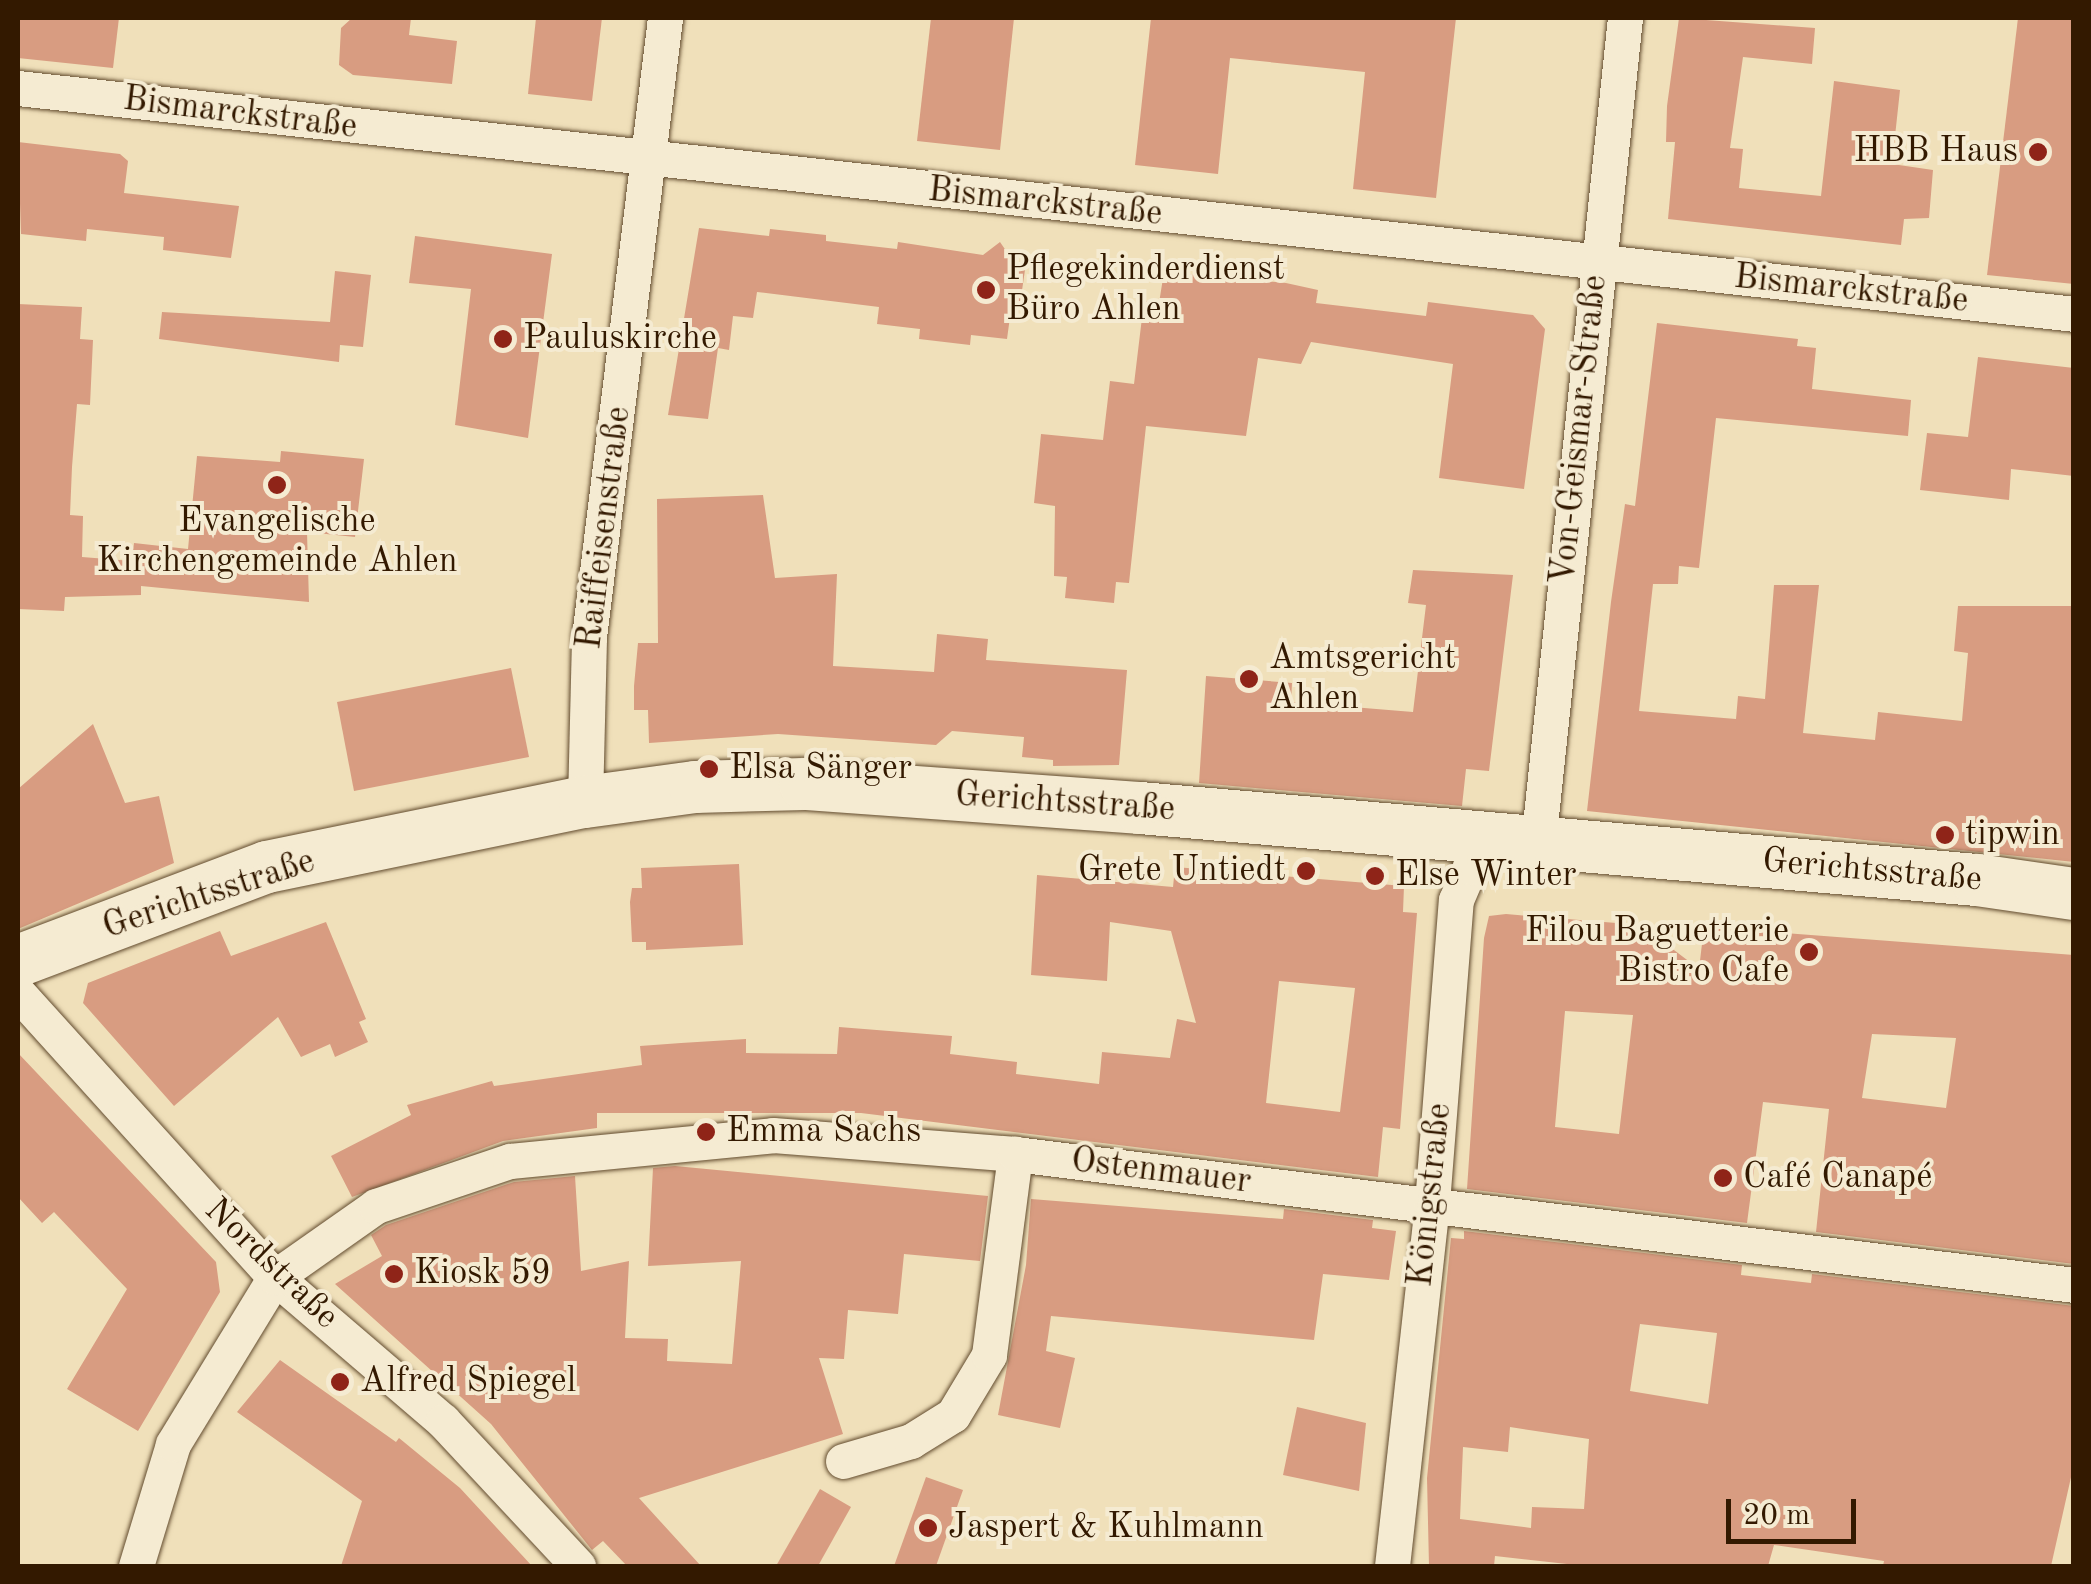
<!DOCTYPE html>
<html>
<head>
<meta charset="utf-8">
<style>
	body { margin:0 }
	#map { position:relative; width:2091px; height:1584px; overflow:hidden; background:#f0e0ba; font-family:"Old Standard TT",serif }
	div>[style] { position:absolute }
	[style*='--x'] { left:calc(var(--x)*1px); top:calc(var(--y)*1px); width:calc(var(--w)*1px); rotate:calc(var(--a)*1deg) }
	.building>* { inset:0; background:#d89c81 }
	.roads { filter:drop-shadow(0 0 2px #624b2e) drop-shadow(0 0 2px #624b2e) }
	.street>* { height:35px; margin:-17.5px; padding:0 17.5px; transform-origin:17.5px; border-radius:17.5px; background:#f5ebd2 }
	.secondary>* { height:52px; margin:-26px; padding:0 26px; transform-origin:26px; border-radius:26px; background:#f5ebd2 }
	.dots>* { width:28px; height:28px; translate:-50% -50%; box-sizing:border-box; border:5px solid #f5ebd2; border-radius:50% }
	span { translate:-50% -50%; white-space:nowrap; text-align:center; line-height:1.15; -webkit-text-stroke:8px #f5ebd2; paint-order:stroke }
	.street-label { font-size:35px; color:#331900 }
	.poi-label { font-size:35px; color:#331900 }
	.right { translate:-100% -50%; text-align:right }
	.left { translate:0 -50%; text-align:left }
	.frame { position:absolute; inset:0; border:20px solid #331900; pointer-events:none }
	.scale { position:absolute; left:1726px; top:1499px; width:130px; height:45px; box-sizing:border-box; border:5px solid #331900; border-top:0; padding-left:12px; font-size:30px; line-height:35px; white-space:nowrap; color:#331900; -webkit-text-stroke:8px #f5ebd2; paint-order:stroke }
</style>
</head>
<body>
<div id="map">
	<div class="building">
		<i style="clip-path:polygon(18px 18px,119px 18px,113px 68px,18px 58px)"></i>
		<i style="clip-path:polygon(352px 18px,411px 18px,409px 35px,457px 41px,452px 84px,353px 75px,339px 65px,341px 28px)"></i>
		<i style="clip-path:polygon(536px 18px,602px 18px,592px 101px,528px 94px)"></i>
		<i style="clip-path:polygon(931px 18px,1014px 18px,1000px 150px,917px 141px)"></i>
		<i style="clip-path:polygon(1151px 18px,1456px 18px,1436px 198px,1353px 189px,1365px 72px,1230px 58px,1218px 174px,1135px 165px)"></i>
		<i style="clip-path:polygon(1679px 18px,1815px 28px,1812px 64px,1743px 57px,1730px 148px,1743px 149px,1739px 188px,1821px 196px,1834px 81px,1900px 90px,1892px 164px,1933px 170px,1929px 218px,1904px 219px,1901px 245px,1668px 219px,1675px 142px,1666px 142px,1667px 106px)"></i>
		<i style="clip-path:polygon(2018px 18px,2074px 18px,2074px 284px,1987px 275px)"></i>
		<i style="clip-path:polygon(18px 142px,120px 154px,128px 161px,124px 193px,239px 206px,231px 258px,163px 250px,164px 237px,87px 229px,86px 241px,21px 234px)"></i>
		<i style="clip-path:polygon(699px 228px,769px 236px,770px 229px,826px 235px,826px 241px,897px 249px,898px 242px,983px 255px,1000px 242px,1013px 261px,1026px 263px,1018px 318px,1010px 317px,1007px 339px,971px 335px,970px 345px,919px 339px,920px 329px,877px 324px,879px 307px,757px 292px,753px 318px,733px 316px,729px 350px,718px 348px,708px 419px,668px 415px)"></i>
		<i style="clip-path:polygon(415px 236px,552px 254px,528px 438px,455px 425px,471px 289px,409px 283px)"></i>
		<i style="clip-path:polygon(335px 271px,371px 275px,363px 347px,340px 345px,339px 362px,159px 339px,162px 312px,330px 322px)"></i>
		<i style="clip-path:polygon(1164px 272px,1286px 283px,1318px 290px,1316px 303px,1426px 316px,1428px 302px,1533px 315px,1545px 329px,1524px 489px,1439px 478px,1453px 364px,1311px 342px,1301px 364px,1258px 358px,1246px 436px,1146px 426px,1129px 583px,1116px 582px,1114px 603px,1065px 598px,1067px 577px,1054px 576px,1055px 506px,1034px 503px,1041px 434px,1103px 440px,1110px 381px,1134px 384px,1144px 301px,1159px 303px)"></i>
		<i style="clip-path:polygon(18px 304px,82px 307px,80px 339px,93px 340px,90px 405px,77px 404px,72px 467px,70px 515px,83px 516px,82px 557px,132px 561px,134px 543px,188px 549px,197px 456px,280px 462px,281px 451px,364px 459px,355px 537px,307px 532px,309px 602px,141px 586px,141px 595px,65px 597px,64px 611px,18px 609px)"></i>
		<i style="clip-path:polygon(1657px 323px,1798px 339px,1797px 346px,1816px 348px,1812px 389px,1911px 400px,1908px 436px,1716px 418px,1699px 568px,1679px 566px,1678px 584px,1653px 584px,1639px 711px,1736px 719px,1738px 696px,1765px 699px,1774px 585px,1819px 585px,1803px 733px,1875px 740px,1878px 712px,1962px 721px,1968px 653px,1954px 651px,1958px 606px,2074px 606px,2074px 862px,1587px 811px,1611px 602px,1625px 504px,1635px 506px)"></i>
		<i style="clip-path:polygon(1978px 357px,2074px 368px,2074px 476px,2011px 469px,2009px 500px,1920px 490px,1927px 433px,1968px 437px)"></i>
		<i style="clip-path:polygon(763px 495px,775px 578px,837px 574px,833px 666px,934px 672px,937px 634px,988px 639px,986px 660px,1127px 670px,1119px 765px,1053px 766px,1053px 760px,1022px 757px,1024px 737px,952px 731px,936px 745px,778px 734px,649px 743px,648px 710px,634px 710px,634px 686px,638px 643px,658px 643px,657px 499px)"></i>
		<i style="clip-path:polygon(1413px 570px,1513px 575px,1489px 771px,1466px 769px,1462px 806px,1199px 783px,1206px 676px,1292px 683px,1291px 702px,1413px 712px,1426px 605px,1408px 603px)"></i>
		<i style="clip-path:polygon(511px 668px,529px 757px,354px 791px,337px 702px)"></i>
		<i style="clip-path:polygon(93px 724px,125px 803px,159px 796px,174px 863px,18px 929px,18px 789px)"></i>
		<i style="clip-path:polygon(739px 864px,743px 945px,646px 950px,646px 942px,632px 942px,630px 902px,632px 888px,642px 888px,641px 868px)"></i>
		<i style="clip-path:polygon(evenodd,1175px 867px,1404px 886px,1403px 912px,1417px 913px,1400px 1129px,1383px 1127px,1378px 1177px,861px 1113px,597px 1113px,597px 1128px,503px 1141px,352px 1197px,331px 1156px,411px 1115px,407px 1105px,492px 1081px,494px 1086px,642px 1065px,640px 1046px,681px 1043px,746px 1039px,746px 1053px,837px 1054px,839px 1027px,952px 1036px,950px 1054px,1017px 1062px,1016px 1074px,1099px 1084px,1102px 1052px,1170px 1058px,1177px 1019px,1196px 1023px,1171px 931px,1110px 922px,1107px 981px,1031px 975px,1037px 875px,1173px 887px,1175px 867px,1279px 981px,1355px 988px,1340px 1112px,1266px 1103px,1279px 981px)"></i>
		<i style="clip-path:polygon(evenodd,1506px 914px,1641px 925px,1699px 969px,1704px 927px,2074px 955px,2074px 1264px,1816px 1232px,1829px 1109px,1763px 1102px,1747px 1223px,1467px 1189px,1484px 938px,1489px 916px,1506px 914px,1565px 1011px,1633px 1015px,1619px 1134px,1555px 1127px,1565px 1011px,1506px 914px,1872px 1034px,1956px 1038px,1946px 1108px,1862px 1098px,1872px 1034px)"></i>
		<i style="clip-path:polygon(326px 922px,366px 1019px,359px 1022px,368px 1042px,335px 1057px,330px 1044px,301px 1057px,278px 1017px,174px 1106px,83px 1003px,88px 983px,220px 931px,231px 956px)"></i>
		<i style="clip-path:polygon(18px 1053px,216px 1262px,220px 1292px,138px 1431px,67px 1389px,127px 1289px,54px 1212px,42px 1223px,18px 1197px)"></i>
		<i style="clip-path:polygon(675px 1166px,988px 1196px,980px 1261px,904px 1254px,898px 1314px,848px 1310px,844px 1359px,819px 1358px,843px 1434px,639px 1498px,701px 1566px,627px 1566px,603px 1541px,592px 1550px,491px 1424px,335px 1284px,382px 1256px,371px 1235px,386px 1225px,514px 1182px,575px 1176px,581px 1271px,629px 1261px,625px 1338px,668px 1339px,667px 1361px,732px 1364px,741px 1261px,648px 1266px,653px 1168px)"></i>
		<i style="clip-path:polygon(1031px 1199px,1283px 1219px,1284px 1209px,1373px 1220px,1372px 1228px,1396px 1231px,1389px 1280px,1323px 1274px,1314px 1340px,1051px 1316px,1046px 1351px,1075px 1358px,1060px 1428px,998px 1415px,1026px 1265px)"></i>
		<i style="clip-path:polygon(evenodd,1464px 1231px,1742px 1265px,1741px 1275px,1811px 1283px,1812px 1274px,2074px 1306px,2074px 1464px,2051px 1566px,1883px 1566px,1884px 1561px,1774px 1545px,1768px 1566px,1585px 1566px,1495px 1556px,1494px 1566px,1429px 1566px,1427px 1478px,1451px 1238px,1464px 1239px,1464px 1231px,1640px 1324px,1717px 1333px,1708px 1404px,1630px 1391px,1640px 1324px,1464px 1231px,1510px 1427px,1589px 1439px,1584px 1509px,1532px 1507px,1531px 1528px,1460px 1519px,1463px 1447px,1508px 1452px,1510px 1427px)"></i>
		<i style="clip-path:polygon(280px 1360px,396px 1442px,399px 1438px,460px 1488px,532px 1566px,341px 1566px,362px 1501px,237px 1412px)"></i>
		<i style="clip-path:polygon(1297px 1407px,1366px 1423px,1359px 1491px,1283px 1475px)"></i>
		<i style="clip-path:polygon(926px 1477px,963px 1490px,936px 1566px,894px 1566px)"></i>
		<i style="clip-path:polygon(820px 1489px,851px 1507px,818px 1566px,776px 1566px)"></i>
	</div>
	<div class="roads">
		<div class="street">
			<i style="--x:18;--y:88;--w:2068;--a:6.27"></i>
			<i style="--x:585;--y:802;--w:165;--a:-88.6"></i>
			<i style="--x:589;--y:637;--w:624;--a:-83"></i>
			<i style="--x:1538;--y:844;--w:831;--a:-83.99"></i>
			<i style="--x:18;--y:993;--w:383;--a:47.9"></i>
			<i style="--x:275;--y:1277;--w:221;--a:40.6"></i>
			<i style="--x:443;--y:1421;--w:198;--a:47"></i>
			<i style="--x:843;--y:1461;--w:71;--a:-16.4"></i>
			<i style="--x:911;--y:1441;--w:49;--a:-31.8"></i>
			<i style="--x:953;--y:1415;--w:70;--a:-59"></i>
			<i style="--x:989;--y:1355;--w:203;--a:-82.6"></i>
			<i style="--x:136;--y:1566;--w:127;--a:-73.1"></i>
			<i style="--x:173;--y:1444;--w:196;--a:-58.6"></i>
			<i style="--x:275;--y:1277;--w:123;--a:-35.1"></i>
			<i style="--x:376;--y:1206;--w:141;--a:-18.6"></i>
			<i style="--x:510;--y:1161;--w:264;--a:-5.6"></i>
			<i style="--x:773;--y:1135;--w:243;--a:4.5"></i>
			<i style="--x:1015;--y:1154;--w:1067;--a:7.05"></i>
			<i style="--x:1392;--y:1566;--w:365;--a:-83.7"></i>
			<i style="--x:1432;--y:1203;--w:304;--a:-85.5"></i>
			<i style="--x:1456;--y:900;--w:36;--a:-67"></i>
			<i style="--x:1470;--y:867;--w:42;--a:-38.2"></i>
		</div>
		<div class="secondary">
			<i style="--x:18;--y:961;--w:266;--a:-20.7"></i>
			<i style="--x:267;--y:867;--w:325;--a:-11.6"></i>
			<i style="--x:585;--y:802;--w:111;--a:-7.8"></i>
			<i style="--x:695;--y:787;--w:110;--a:-1.6"></i>
			<i style="--x:805;--y:784;--w:336;--a:4.1"></i>
			<i style="--x:1140;--y:808;--w:840;--a:4.92"></i>
			<i style="--x:1977;--y:880;--w:98;--a:8.2"></i>
		</div>
	</div>
	<div class="dots">
		<i style="left:2038px;top:152px;background:#8f2418"></i>
		<i style="left:986px;top:290px;background:#8f2418"></i>
		<i style="left:503px;top:339px;background:#8f2418"></i>
		<i style="left:277px;top:485px;background:#8f2418"></i>
		<i style="left:1249px;top:679px;background:#8f2418"></i>
		<i style="left:709px;top:769px;background:#8f2418"></i>
		<i style="left:1945px;top:835px;background:#8f2418"></i>
		<i style="left:1306px;top:871px;background:#8f2418"></i>
		<i style="left:1375px;top:876px;background:#8f2418"></i>
		<i style="left:1809px;top:952px;background:#8f2418"></i>
		<i style="left:706px;top:1132px;background:#8f2418"></i>
		<i style="left:1723px;top:1178px;background:#8f2418"></i>
		<i style="left:394px;top:1274px;background:#8f2418"></i>
		<i style="left:340px;top:1382px;background:#8f2418"></i>
		<i style="left:928px;top:1528px;background:#8f2418"></i>
	</div>
	<div class="street-label">
		<span style="left:240px;top:114px;rotate:7deg">Bismarckstraße</span>
		<span style="left:1045px;top:203px;rotate:6deg">Bismarckstraße</span>
		<span style="left:1851px;top:290px;rotate:6deg">Bismarckstraße</span>
		<span style="left:1580px;top:430px;rotate:-84deg">Von-Geismar-Straße</span>
		<span style="left:605px;top:528px;rotate:-83deg">Raiffeisenstraße</span>
		<span style="left:1065px;top:803px;rotate:4deg">Gerichtsstraße</span>
		<span style="left:1872px;top:871px;rotate:5deg">Gerichtsstraße</span>
		<span style="left:209px;top:895px;rotate:-18deg">Gerichtsstraße</span>
		<span style="left:1161px;top:1172px;rotate:7deg">Ostenmauer</span>
		<span style="left:1431px;top:1195px;rotate:-84deg">Königstraße</span>
		<span style="left:271px;top:1264px;rotate:44deg">Nordstraße</span>
	</div>
	<div class="poi-label">
		<span class="right" style="left:2018px;top:152px">HBB Haus</span>
		<span class="left" style="left:1006px;top:290px">Pflegekinderdienst<br>Büro Ahlen</span>
		<span class="left" style="left:523px;top:339px">Pauluskirche</span>
		<span style="left:277px;top:542px">Evangelische<br>Kirchengemeinde Ahlen</span>
		<span class="left" style="left:1269px;top:679px">Amtsgericht<br>Ahlen</span>
		<span class="left" style="left:729px;top:769px">Elsa Sänger</span>
		<span class="left" style="left:1965px;top:835px">tipwin</span>
		<span class="right" style="left:1286px;top:871px">Grete Untiedt</span>
		<span class="left" style="left:1395px;top:876px">Else Winter</span>
		<span class="right" style="left:1789px;top:952px">Filou Baguetterie<br>Bistro Cafe</span>
		<span class="left" style="left:726px;top:1132px">Emma Sachs</span>
		<span class="left" style="left:1743px;top:1178px">Café Canapé</span>
		<span class="left" style="left:414px;top:1274px">Kiosk 59</span>
		<span class="left" style="left:360px;top:1382px">Alfred Spiegel</span>
		<span class="left" style="left:948px;top:1528px">Jaspert &amp; Kuhlmann</span>
	</div>
	<div class="frame"></div>
	<div class="scale">20 m</div>
</div>
</body>
</html>
